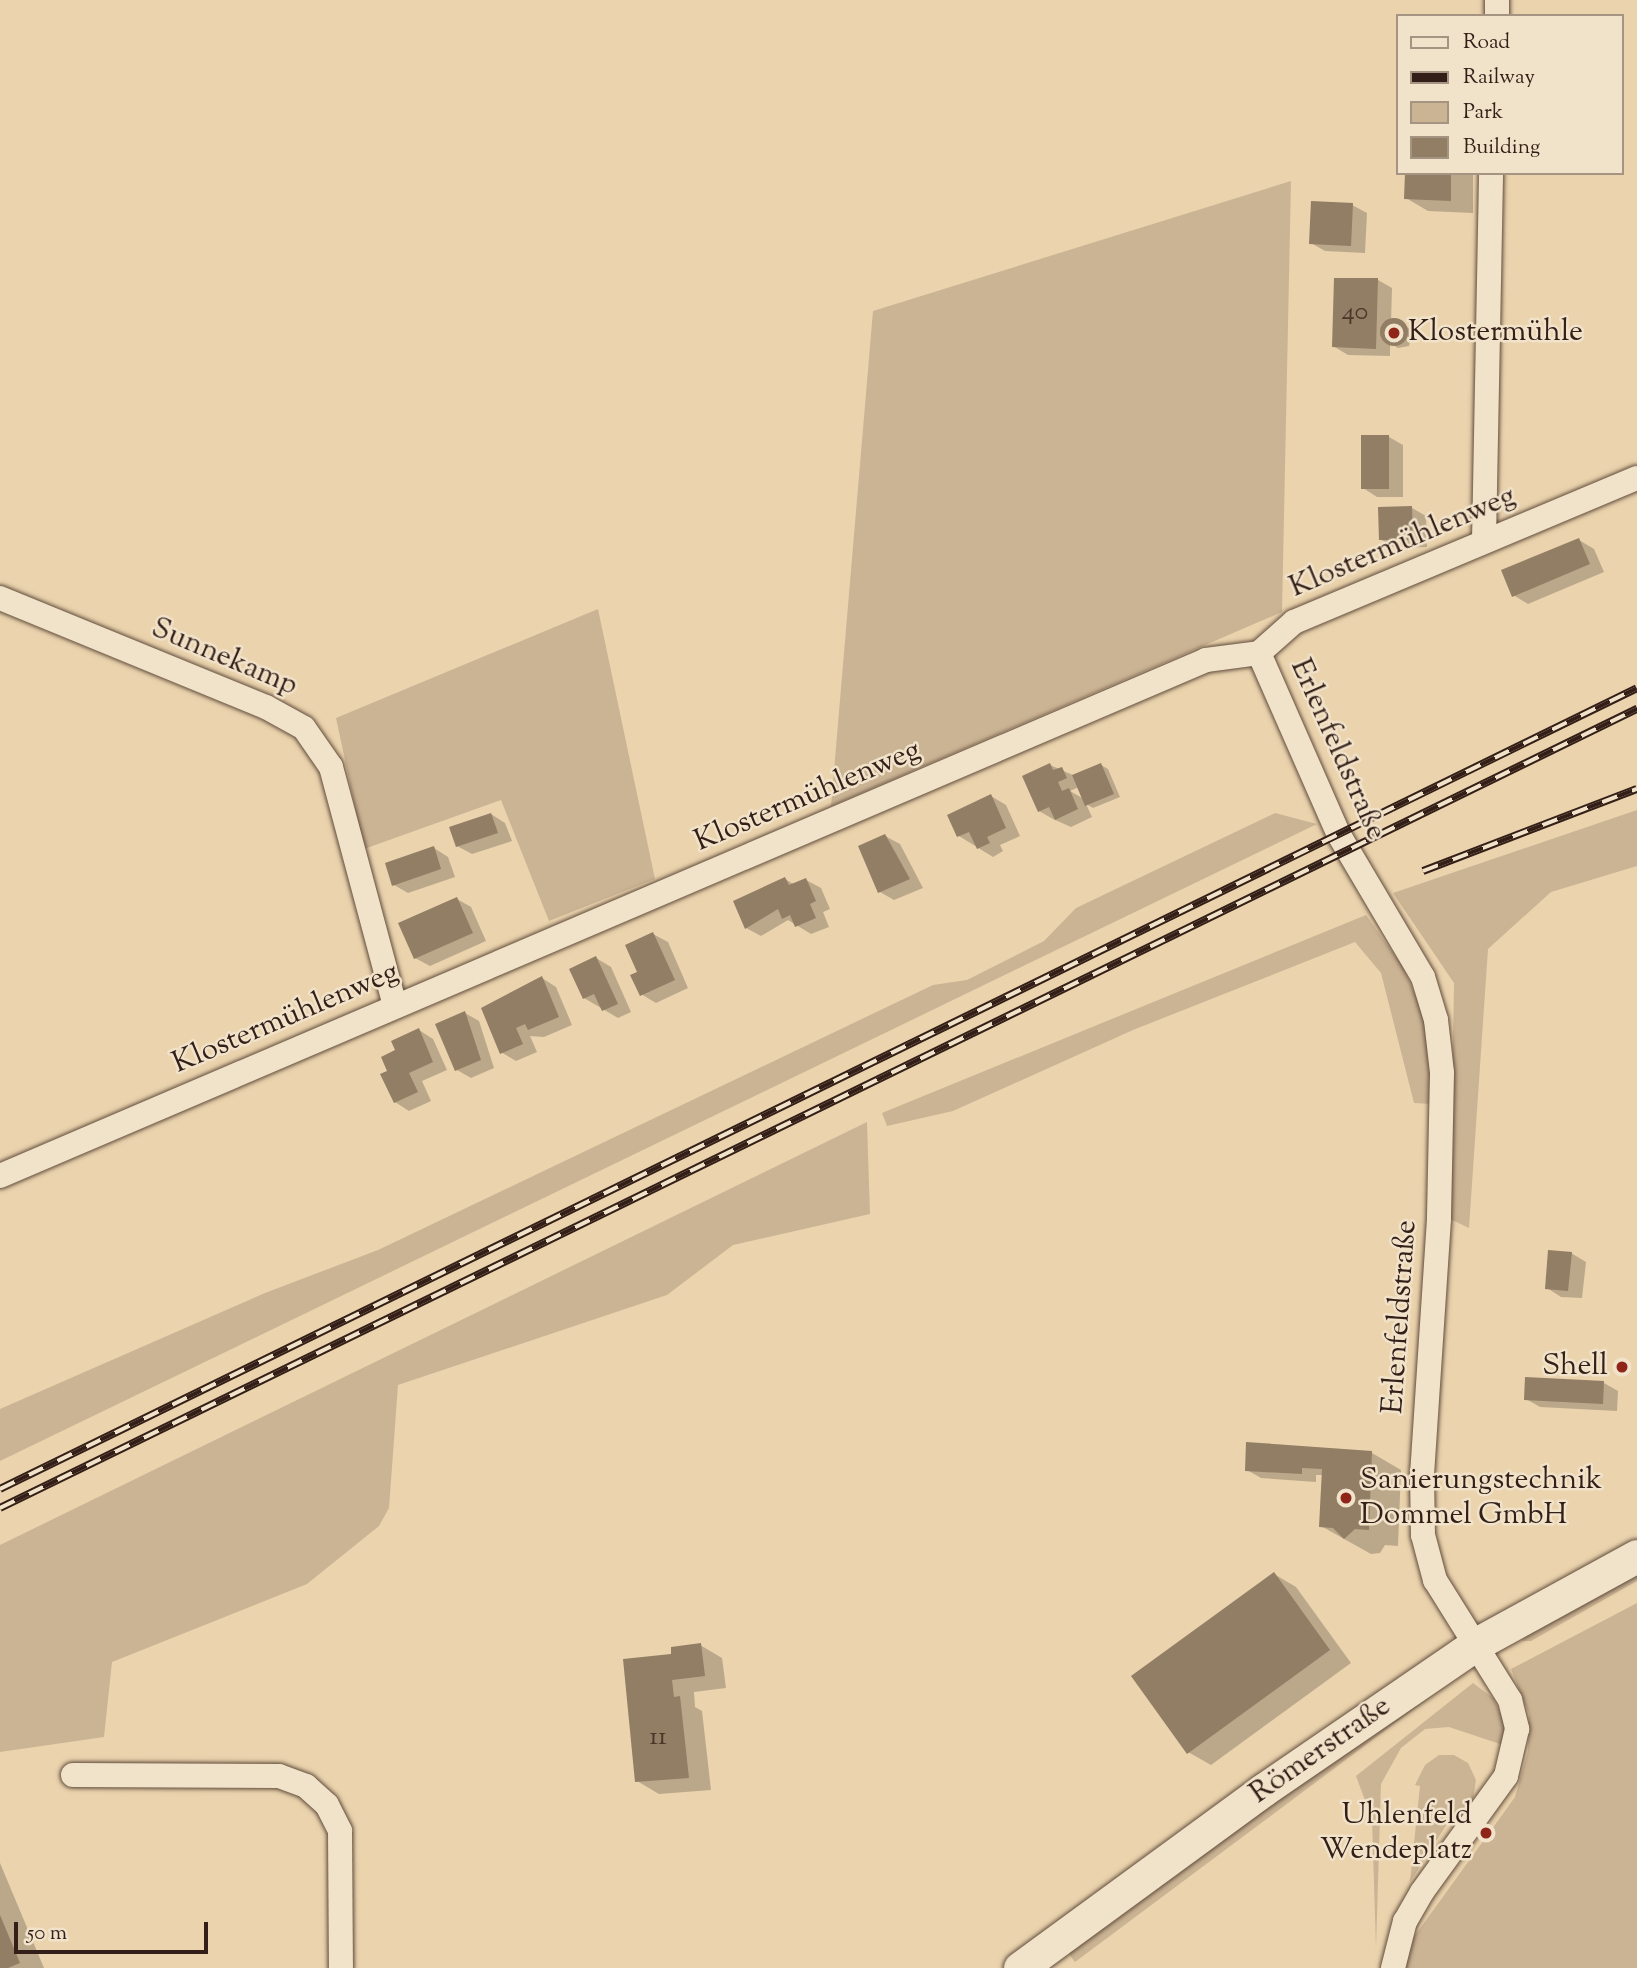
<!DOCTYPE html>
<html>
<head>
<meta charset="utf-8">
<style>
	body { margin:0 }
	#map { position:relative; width:1637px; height:1968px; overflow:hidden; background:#ead3ad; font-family:"Sorts Mill Goudy",serif }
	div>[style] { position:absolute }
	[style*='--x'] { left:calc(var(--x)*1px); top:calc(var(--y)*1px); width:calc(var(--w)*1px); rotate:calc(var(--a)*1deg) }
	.green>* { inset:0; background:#cbb494 }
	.shadow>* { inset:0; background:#0003 }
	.building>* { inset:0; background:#927d65 }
	.round { border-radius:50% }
	.roads { filter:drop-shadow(0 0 2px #614c3c) drop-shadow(0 0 2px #614c3c) }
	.street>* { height:24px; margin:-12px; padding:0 12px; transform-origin:12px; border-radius:12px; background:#f1e2ca }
	.secondary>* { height:33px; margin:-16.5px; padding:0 16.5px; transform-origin:16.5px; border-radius:16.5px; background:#f1e2ca }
	.rail>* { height:8px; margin-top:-4px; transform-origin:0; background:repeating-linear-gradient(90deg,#f1e2ca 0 16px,#331f17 0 32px); box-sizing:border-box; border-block:2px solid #331f17 }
	.dots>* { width:19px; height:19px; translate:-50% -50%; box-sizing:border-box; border:4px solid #f1e2ca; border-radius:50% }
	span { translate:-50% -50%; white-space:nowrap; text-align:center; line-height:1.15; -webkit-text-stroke:5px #f1e2ca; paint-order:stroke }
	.number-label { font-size:26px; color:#4b362a }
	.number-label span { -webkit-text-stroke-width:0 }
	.poi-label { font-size:30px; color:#331f17 }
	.left { translate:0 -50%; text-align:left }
	.right { translate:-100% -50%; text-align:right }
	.street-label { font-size:30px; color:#331f17 }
	.legend { position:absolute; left:1396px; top:14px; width:228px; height:161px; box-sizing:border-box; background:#f1e2ca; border:2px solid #a59482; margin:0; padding:9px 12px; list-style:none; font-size:21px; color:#331f17 }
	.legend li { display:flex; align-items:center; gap:14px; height:35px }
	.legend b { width:35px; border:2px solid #a59482 }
	.scale { position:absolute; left:14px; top:1922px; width:194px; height:32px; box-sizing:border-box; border:4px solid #331f17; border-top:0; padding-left:9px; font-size:21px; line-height:24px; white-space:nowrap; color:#331f17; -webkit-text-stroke:5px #f1e2ca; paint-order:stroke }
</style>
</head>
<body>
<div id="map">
	<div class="green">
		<i style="clip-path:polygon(1291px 181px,1282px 612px,831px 806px,873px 311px)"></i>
		<i style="clip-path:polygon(598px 609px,655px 879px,549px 921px,501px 800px,364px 849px,336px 718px)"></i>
		<i style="clip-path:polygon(1637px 810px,1637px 866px,1551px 892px,1488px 949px,1469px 1228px,1450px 1219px,1454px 983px,1393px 893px)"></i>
		<i style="clip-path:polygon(1275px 813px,1317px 824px,0 1461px,0 1409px,265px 1293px,378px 1250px,933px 985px,967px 980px,1044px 941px,1076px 908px)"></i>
		<i style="clip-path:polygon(1366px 915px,1403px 967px,1421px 1008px,1432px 1062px,1431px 1104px,1414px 1103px,1381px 973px,1355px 942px,1133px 1030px,953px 1111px,887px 1126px,882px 1113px)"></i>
		<i style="clip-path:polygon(867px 1122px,870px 1214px,733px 1245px,667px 1295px,398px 1385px,389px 1508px,379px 1526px,307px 1584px,112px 1662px,104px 1737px,0 1752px,0 1545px)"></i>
		<i style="clip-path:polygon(1637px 1573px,1637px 1581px,1531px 1641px,1522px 1641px,1533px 1628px)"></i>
		<i style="clip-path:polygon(1637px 1603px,1637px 1968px,1406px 1968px,1411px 1941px,1515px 1797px,1528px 1751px,1529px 1714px,1511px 1669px)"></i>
		<i style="clip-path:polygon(1473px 1683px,1493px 1698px,1505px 1723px,1503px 1745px,1449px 1727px,1425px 1729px,1401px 1748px,1381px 1784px,1376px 1948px,1372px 1819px,1356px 1776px)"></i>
		<i style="clip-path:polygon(1436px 1686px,1442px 1688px,1075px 1962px,1067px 1951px)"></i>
		<i style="clip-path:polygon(1439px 1755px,1454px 1755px,1468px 1763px,1476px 1780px,1473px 1800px,1457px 1820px,1452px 1816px,1410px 1882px,1420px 1786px,1415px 1785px,1425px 1765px)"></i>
	</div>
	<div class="shadow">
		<i style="clip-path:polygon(1407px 173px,1473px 173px,1473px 213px,1428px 211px,1406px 198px)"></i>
		<i style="clip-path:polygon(1352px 205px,1367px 213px,1365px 253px,1325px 251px,1311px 243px)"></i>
		<i style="clip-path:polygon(1378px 280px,1392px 288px,1391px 322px,1399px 321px,1412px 331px,1409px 346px,1398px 348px,1390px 343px,1390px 356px,1348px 355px,1333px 346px)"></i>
		<i style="clip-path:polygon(1389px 437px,1403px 445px,1403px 497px,1377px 497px,1363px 488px)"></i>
		<i style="clip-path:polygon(1412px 508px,1426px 516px,1427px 547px,1395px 548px,1380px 539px)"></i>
		<i style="clip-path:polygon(1579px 540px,1594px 549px,1604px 572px,1528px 604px,1513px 595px)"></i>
		<i style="clip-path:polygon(evenodd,1050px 765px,1075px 776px,1101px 765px,1108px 769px,1120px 797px,1093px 808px,1086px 804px,1092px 817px,1071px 827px,1053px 819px,1039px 811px,1050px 765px,1079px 787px,1084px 799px,1070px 791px,1079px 787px)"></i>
		<i style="clip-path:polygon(991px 796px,1006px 805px,1020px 836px,1000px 845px,1003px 851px,993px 857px,959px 836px)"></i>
		<i style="clip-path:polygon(491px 814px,505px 823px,512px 841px,472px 854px,457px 846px)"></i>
		<i style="clip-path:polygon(885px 836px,900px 844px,923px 888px,894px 900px,880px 892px)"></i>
		<i style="clip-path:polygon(434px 848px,448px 857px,455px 877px,408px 893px,394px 885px)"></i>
		<i style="clip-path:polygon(785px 879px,795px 885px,806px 880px,821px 888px,830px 909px,823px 912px,829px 927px,811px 934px,788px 920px,761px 936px,746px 928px)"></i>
		<i style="clip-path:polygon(457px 899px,471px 907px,486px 941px,430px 966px,415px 958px)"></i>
		<i style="clip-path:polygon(653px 934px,668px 942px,688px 988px,656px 1003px,641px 994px,639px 973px)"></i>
		<i style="clip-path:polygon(596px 958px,611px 967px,631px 1012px,618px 1018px,584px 998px)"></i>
		<i style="clip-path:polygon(542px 978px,556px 987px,572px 1025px,544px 1037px,530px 1036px,537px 1052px,516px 1061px,501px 1052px)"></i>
		<i style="clip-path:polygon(465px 1013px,479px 1021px,494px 1068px,471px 1078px,457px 1070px)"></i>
		<i style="clip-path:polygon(419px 1030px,433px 1039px,447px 1070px,422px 1081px,431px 1101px,409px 1111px,395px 1102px,389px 1072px,398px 1051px)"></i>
		<i style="clip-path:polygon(1571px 1253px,1586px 1262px,1582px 1298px,1561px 1297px,1547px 1288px)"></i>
		<i style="clip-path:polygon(1604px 1383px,1618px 1391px,1617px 1411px,1540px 1407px,1526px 1399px)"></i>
		<i style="clip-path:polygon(1372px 1453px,1401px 1470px,1398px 1546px,1385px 1545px,1380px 1553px,1371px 1554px,1321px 1526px,1324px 1475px,1316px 1475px,1316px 1482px,1261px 1478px,1247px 1470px)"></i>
		<i style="clip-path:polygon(1274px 1574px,1296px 1587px,1351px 1663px,1211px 1765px,1188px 1752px)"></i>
		<i style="clip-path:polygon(700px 1645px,722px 1658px,726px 1688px,694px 1692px,695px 1707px,702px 1711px,711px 1790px,659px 1794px,637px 1781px,673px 1655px)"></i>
		<i style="clip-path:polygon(0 1863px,44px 1968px,0 1968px)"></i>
	</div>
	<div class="building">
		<i style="clip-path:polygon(1405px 173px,1451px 173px,1451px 201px,1404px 199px)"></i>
		<i style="clip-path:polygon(1311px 201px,1353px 203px,1351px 246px,1309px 244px)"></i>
		<i style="clip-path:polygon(1334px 278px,1378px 278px,1376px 349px,1332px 347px)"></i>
		<i class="round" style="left:1380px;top:318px;width:28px;height:28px"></i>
		<i style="clip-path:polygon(1361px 435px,1389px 435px,1389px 489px,1361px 489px)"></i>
		<i style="clip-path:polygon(1412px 506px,1413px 540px,1379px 540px,1378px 507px)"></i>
		<i style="clip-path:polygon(1579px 538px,1590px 564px,1512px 597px,1501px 570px)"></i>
		<i style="clip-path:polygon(1050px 763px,1053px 770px,1062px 767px,1067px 778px,1058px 782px,1062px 791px,1069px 788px,1078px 809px,1055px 820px,1049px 807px,1038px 812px,1022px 776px)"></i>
		<i style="clip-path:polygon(1101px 763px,1114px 794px,1085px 806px,1072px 775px)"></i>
		<i style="clip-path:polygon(991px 794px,1006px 828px,987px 837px,990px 843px,977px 849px,969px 832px,957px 837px,947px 815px)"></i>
		<i style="clip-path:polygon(491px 813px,498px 833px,456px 847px,449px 827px)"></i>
		<i style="clip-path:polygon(885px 834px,910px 879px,878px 893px,858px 846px)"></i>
		<i style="clip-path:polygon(434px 846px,441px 869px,392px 886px,385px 863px)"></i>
		<i style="clip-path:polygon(785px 877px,789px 885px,806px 878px,816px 901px,810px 904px,816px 918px,795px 927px,790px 915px,782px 919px,778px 909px,745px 929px,733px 901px)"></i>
		<i style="clip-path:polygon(457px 897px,473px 933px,414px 959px,398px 923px)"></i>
		<i style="clip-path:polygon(653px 932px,675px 980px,640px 996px,630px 975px,637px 972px,625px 945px)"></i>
		<i style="clip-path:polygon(596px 956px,618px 1004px,602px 1011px,594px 994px,583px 999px,569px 969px)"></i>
		<i style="clip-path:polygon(542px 976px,559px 1017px,528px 1030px,525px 1024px,516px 1028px,523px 1044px,500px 1054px,481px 1008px)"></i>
		<i style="clip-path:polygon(465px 1011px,481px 1060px,455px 1071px,435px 1024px)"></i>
		<i style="clip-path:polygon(419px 1028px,433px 1062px,409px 1073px,418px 1092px,394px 1103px,380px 1074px,387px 1071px,381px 1057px,395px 1050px,391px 1041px)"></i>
		<i style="clip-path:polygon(1548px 1250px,1572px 1252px,1568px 1291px,1545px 1289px)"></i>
		<i style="clip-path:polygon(1525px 1377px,1604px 1381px,1603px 1404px,1524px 1400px)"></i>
		<i style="clip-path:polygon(1246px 1442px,1372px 1451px,1369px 1530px,1355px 1529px,1344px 1539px,1333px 1528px,1319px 1527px,1322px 1469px,1302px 1468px,1302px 1474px,1245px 1471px)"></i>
		<i style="clip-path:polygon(1274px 1572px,1330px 1650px,1187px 1754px,1131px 1676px)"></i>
		<i style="clip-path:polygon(701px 1643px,705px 1676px,672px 1680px,674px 1697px,680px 1696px,689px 1778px,635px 1782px,623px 1659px,671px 1654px,671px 1647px)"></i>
		<i style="clip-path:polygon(0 1915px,20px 1963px,8px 1968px,0 1968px)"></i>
	</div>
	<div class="roads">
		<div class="street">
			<i style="--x:1497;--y:16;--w:16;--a:-90"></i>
			<i style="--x:1484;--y:541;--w:368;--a:-88.9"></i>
			<i style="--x:0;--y:598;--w:287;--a:22.3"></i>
			<i style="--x:266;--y:707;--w:43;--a:28.9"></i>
			<i style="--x:304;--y:728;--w:47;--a:55.3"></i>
			<i style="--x:331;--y:767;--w:247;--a:75"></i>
			<i style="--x:1259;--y:653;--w:199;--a:66.3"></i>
			<i style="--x:1339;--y:835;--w:165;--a:59.4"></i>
			<i style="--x:1423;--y:977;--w:45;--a:73.2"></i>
			<i style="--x:1436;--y:1020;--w:53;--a:83.5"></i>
			<i style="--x:1442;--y:1073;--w:146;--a:91.2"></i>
			<i style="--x:1439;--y:1219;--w:256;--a:93.8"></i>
			<i style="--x:1422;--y:1474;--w:61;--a:89.1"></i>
			<i style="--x:1423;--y:1535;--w:47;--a:75.1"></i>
			<i style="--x:1435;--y:1580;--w:142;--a:58"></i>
			<i style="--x:1510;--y:1700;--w:30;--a:76"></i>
			<i style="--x:1517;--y:1729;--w:48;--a:103.2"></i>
			<i style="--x:1506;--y:1776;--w:143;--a:125.9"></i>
			<i style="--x:1422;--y:1892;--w:34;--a:120"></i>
			<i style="--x:1405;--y:1921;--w:49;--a:104.3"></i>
			<i style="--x:0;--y:1176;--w:1312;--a:-23.16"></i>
			<i style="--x:1206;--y:660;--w:53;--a:-7.5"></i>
			<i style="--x:1259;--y:653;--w:47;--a:-41.5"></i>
			<i style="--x:1294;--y:622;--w:372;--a:-22.8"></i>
			<i style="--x:73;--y:1775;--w:206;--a:0.3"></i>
			<i style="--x:279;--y:1776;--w:29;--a:20"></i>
			<i style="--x:306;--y:1786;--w:28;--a:42"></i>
			<i style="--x:327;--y:1805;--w:29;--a:63"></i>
			<i style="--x:340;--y:1831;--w:137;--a:89.6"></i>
		</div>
		<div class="secondary">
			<i style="--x:1020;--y:1968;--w:301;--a:-36.2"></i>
			<i style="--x:1263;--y:1790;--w:258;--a:-34.4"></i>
			<i style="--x:1476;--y:1644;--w:183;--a:-28.7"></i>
		</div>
	</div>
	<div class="rail">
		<i style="--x:1423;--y:871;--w:229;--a:-21"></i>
		<i style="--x:0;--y:1489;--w:1822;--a:-26.07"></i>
		<i style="--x:0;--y:1508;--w:1822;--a:-26.02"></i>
	</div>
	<div class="dots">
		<i style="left:1394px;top:333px;background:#8f2418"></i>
		<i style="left:1622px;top:1367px;background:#8f2418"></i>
		<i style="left:1346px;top:1498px;background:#8f2418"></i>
		<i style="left:1486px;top:1833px;background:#8f2418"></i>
	</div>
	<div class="number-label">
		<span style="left:1355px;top:313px">40</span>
		<span style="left:658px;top:1738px">11</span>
	</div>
	<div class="poi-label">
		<span class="left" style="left:1408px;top:333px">Klostermühle</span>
		<span class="right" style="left:1608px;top:1367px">Shell</span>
		<span class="left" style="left:1360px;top:1498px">Sanierungstechnik<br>Dommel GmbH</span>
		<span class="right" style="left:1472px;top:1833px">Uhlenfeld<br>Wendeplatz</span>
	</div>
	<div class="street-label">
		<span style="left:1403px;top:543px;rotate:-23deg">Klostermühlenweg</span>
		<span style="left:224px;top:658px;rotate:23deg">Sunnekamp</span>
		<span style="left:1337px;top:750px;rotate:66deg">Erlenfeldstraße</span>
		<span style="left:808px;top:797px;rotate:-23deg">Klostermühlenweg</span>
		<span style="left:286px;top:1019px;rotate:-23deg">Klostermühlenweg</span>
		<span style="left:1401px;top:1317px;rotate:-86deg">Erlenfeldstraße</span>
		<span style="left:1321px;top:1751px;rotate:-35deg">Römerstraße</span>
	</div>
	<ul class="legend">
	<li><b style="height:9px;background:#f1e2ca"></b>Road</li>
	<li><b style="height:9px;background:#331f17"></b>Railway</li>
	<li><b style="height:19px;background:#cbb494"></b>Park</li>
	<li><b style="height:19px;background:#927d65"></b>Building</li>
	</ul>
	<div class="scale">50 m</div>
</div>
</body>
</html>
